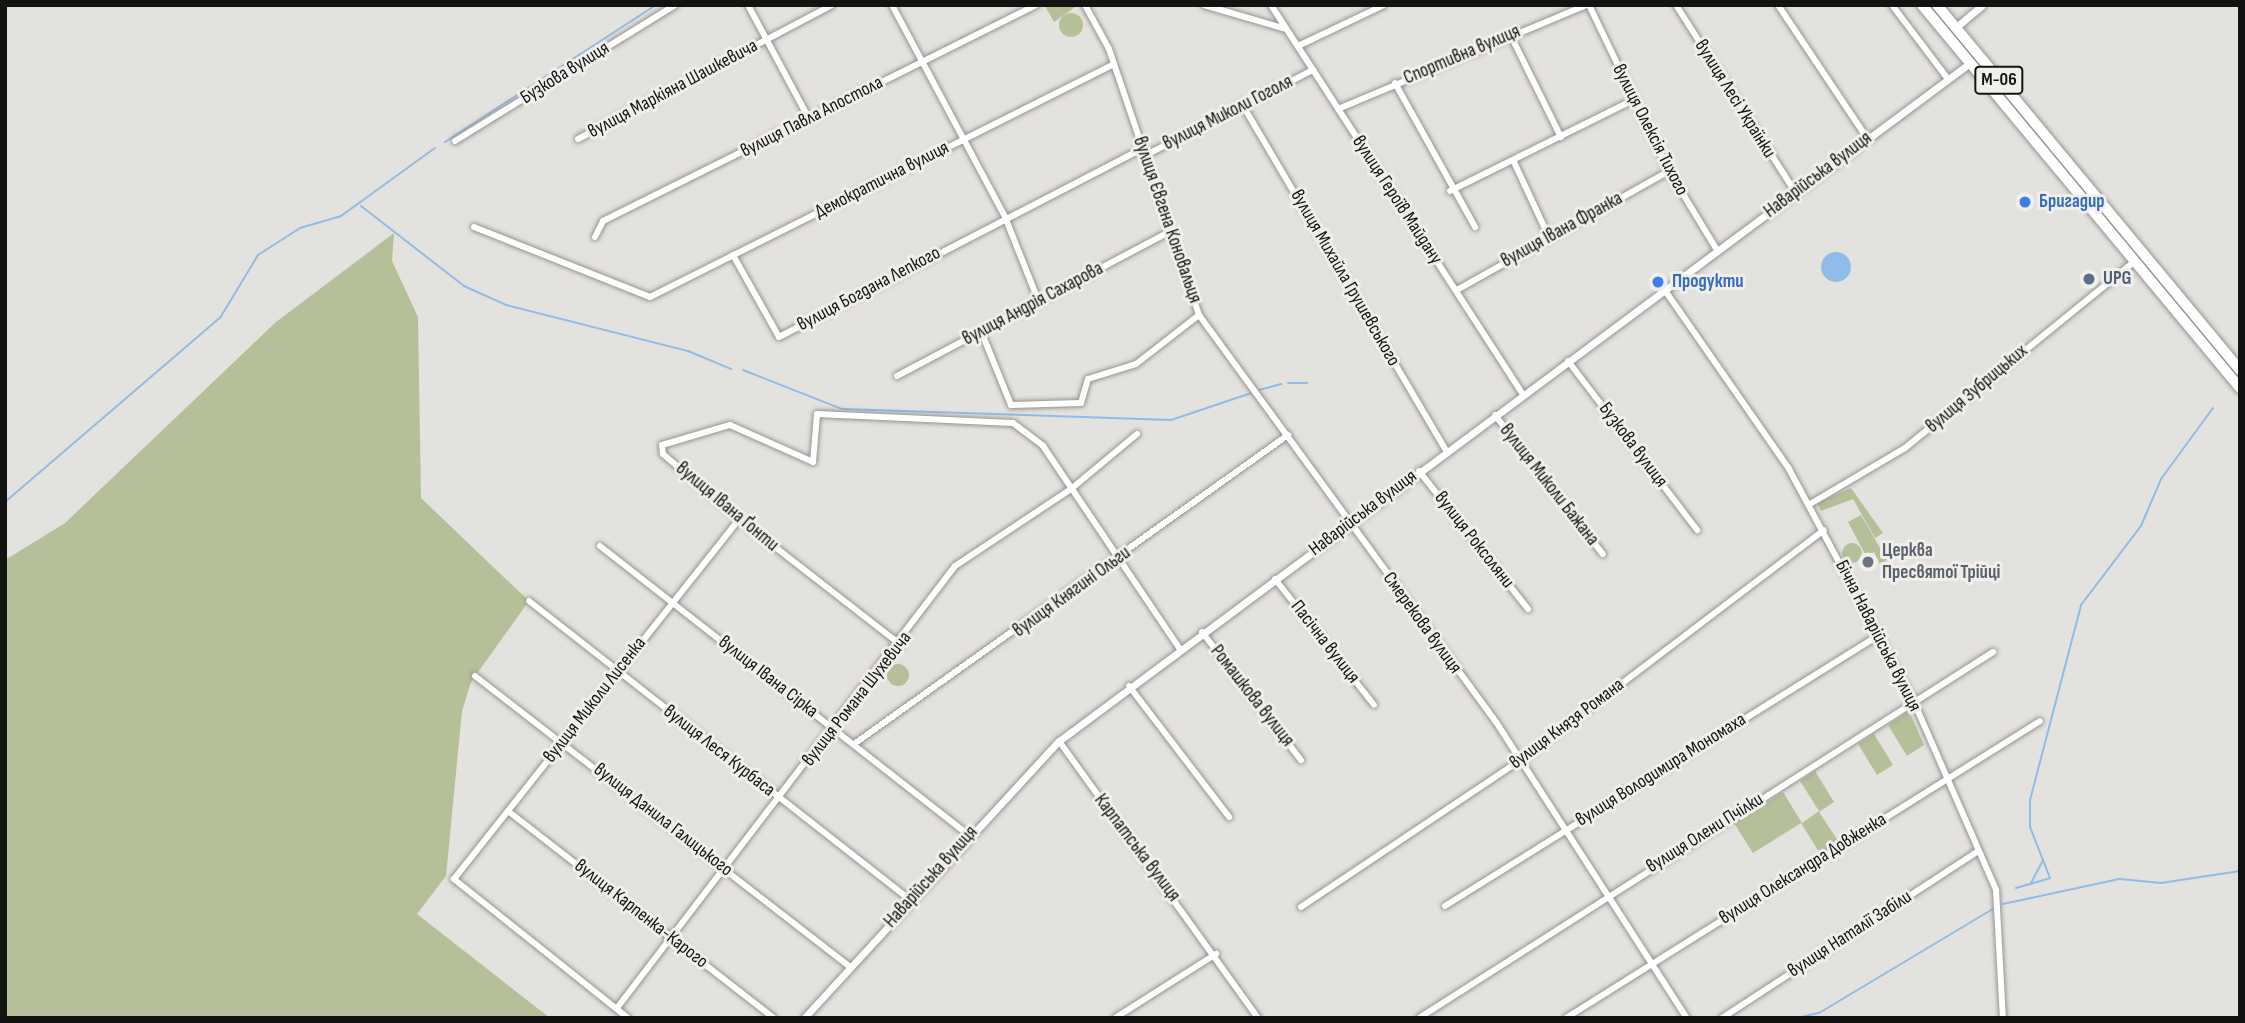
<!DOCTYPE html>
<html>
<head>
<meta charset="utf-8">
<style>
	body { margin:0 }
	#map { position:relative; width:2245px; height:1023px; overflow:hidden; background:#e4e2df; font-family:"Sofia Sans Condensed",sans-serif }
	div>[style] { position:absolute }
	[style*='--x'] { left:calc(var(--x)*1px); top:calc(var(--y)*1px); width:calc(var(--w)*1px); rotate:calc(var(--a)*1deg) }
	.green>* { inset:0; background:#b5c099 }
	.round { border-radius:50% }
	.water>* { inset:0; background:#8fbbe6 }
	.stream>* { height:2px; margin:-1px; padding:0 1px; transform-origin:1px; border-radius:1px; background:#8fbbe6 }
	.roads { filter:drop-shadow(0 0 2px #959390) drop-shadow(0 0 2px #959390) }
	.minor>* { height:6px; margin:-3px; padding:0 3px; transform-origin:3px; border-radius:3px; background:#fff }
	.tertiary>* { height:7px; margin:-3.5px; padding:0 3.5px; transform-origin:3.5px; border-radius:3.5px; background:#fff }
	.trunk>* { height:10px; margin:-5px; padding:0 5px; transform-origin:5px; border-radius:5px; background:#fff }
	.dots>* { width:19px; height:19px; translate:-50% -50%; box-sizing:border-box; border:4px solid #f1efec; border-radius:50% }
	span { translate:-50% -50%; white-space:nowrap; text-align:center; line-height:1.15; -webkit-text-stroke:6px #f1efec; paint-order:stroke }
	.shield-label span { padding:2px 5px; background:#f1efec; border:2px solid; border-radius:5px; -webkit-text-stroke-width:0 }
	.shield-label { font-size:18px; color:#131312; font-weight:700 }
	.street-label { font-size:19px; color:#131312 }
	.shop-label { font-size:19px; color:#366cbe; font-weight:700 }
	.left { translate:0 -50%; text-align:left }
	.service-label { font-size:19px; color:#4e5e75; font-weight:700 }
	.worship-label { font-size:19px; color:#5b616d; font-weight:700 }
	.frame { position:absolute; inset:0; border:7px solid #131312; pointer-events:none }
</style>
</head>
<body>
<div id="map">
	<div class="green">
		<i style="clip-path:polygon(1078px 5px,1054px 22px,1045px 6px,1046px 5px)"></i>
		<i style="clip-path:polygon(1927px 5px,1932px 5px,2061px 163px,2059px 163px)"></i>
		<i class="round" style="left:1059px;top:13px;width:24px;height:24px"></i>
		<i style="clip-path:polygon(2072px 174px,2240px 373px,2240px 380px,2069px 177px)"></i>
		<i style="clip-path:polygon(394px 233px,392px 261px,418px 317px,421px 498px,529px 601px,471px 682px,462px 711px,446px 876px,417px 914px,550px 1018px,5px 1018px,5px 560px,65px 523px,276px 322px)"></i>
		<i style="clip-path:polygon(1851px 488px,1883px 533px,1875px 538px,1853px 499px,1821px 511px,1817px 503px)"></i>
		<i style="clip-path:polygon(1861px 515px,1887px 560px,1880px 564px,1874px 552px,1866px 556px,1848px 522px)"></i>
		<i class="round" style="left:1842px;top:543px;width:20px;height:20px"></i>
		<i class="round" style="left:887px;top:664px;width:22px;height:22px"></i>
		<i style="clip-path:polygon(1909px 711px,1924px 745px,1907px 756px,1888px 725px)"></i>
		<i style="clip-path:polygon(1874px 734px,1893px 765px,1877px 775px,1858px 744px)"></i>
		<i style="clip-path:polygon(1815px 771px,1834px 802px,1819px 812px,1840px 844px,1821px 855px,1801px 823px,1753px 853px,1734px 823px,1783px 792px,1802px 823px,1819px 811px,1800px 781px)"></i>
	</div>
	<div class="water">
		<i class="round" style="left:1821px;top:252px;width:30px;height:30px"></i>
	</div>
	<div class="stream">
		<i style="--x:445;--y:142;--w:252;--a:-33"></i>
		<i style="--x:361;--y:206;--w:130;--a:37.8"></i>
		<i style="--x:464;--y:286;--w:46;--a:24.3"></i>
		<i style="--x:506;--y:305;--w:188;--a:14.2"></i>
		<i style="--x:688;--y:351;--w:47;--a:22.7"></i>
		<i style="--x:743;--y:370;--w:106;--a:21.5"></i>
		<i style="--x:842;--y:409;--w:329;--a:1.9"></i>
		<i style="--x:1171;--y:420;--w:84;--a:-18.6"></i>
		<i style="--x:1288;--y:383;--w:19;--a:0"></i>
		<i style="--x:1259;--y:390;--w:23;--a:-15"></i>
		<i style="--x:5;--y:502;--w:283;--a:-40.6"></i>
		<i style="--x:220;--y:318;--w:74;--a:-58.9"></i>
		<i style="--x:258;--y:255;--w:50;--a:-32.7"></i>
		<i style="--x:300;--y:228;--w:43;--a:-16.3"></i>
		<i style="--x:341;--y:216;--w:116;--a:-35.9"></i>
		<i style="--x:2031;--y:883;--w:26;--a:-62"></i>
		<i style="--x:2016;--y:888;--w:35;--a:-16"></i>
		<i style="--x:2050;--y:878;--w:55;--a:-111.4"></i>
		<i style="--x:2030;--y:827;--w:27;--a:-90"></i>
		<i style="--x:2030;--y:800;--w:202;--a:-75.3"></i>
		<i style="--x:2081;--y:605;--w:99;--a:-52.8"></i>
		<i style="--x:2141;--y:526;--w:51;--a:-66.9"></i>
		<i style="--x:2161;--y:479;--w:88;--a:-53.8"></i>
		<i style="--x:2003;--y:904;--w:120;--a:-12.1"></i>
		<i style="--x:2120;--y:879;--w:41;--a:5.6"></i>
		<i style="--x:2161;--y:883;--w:80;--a:-8.6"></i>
		<i style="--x:1797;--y:1018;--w:23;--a:-13"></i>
		<i style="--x:1819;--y:1013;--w:203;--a:-30.9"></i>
	</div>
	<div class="roads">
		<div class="minor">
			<i style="--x:748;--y:5;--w:129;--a:61.8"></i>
			<i style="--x:892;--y:5;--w:240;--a:61.9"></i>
			<i style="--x:1005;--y:217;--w:89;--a:68.3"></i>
			<i style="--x:1085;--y:5;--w:50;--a:61.4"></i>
			<i style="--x:1109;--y:49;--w:281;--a:71.3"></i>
			<i style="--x:1199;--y:315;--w:504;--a:53.88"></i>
			<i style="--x:1496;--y:722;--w:352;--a:57.2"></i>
			<i style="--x:1204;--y:5;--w:85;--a:16.3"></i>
			<i style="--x:1271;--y:5;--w:464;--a:57.1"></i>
			<i style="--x:1589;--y:5;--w:184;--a:64.3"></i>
			<i style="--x:1669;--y:171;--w:92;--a:58.7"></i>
			<i style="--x:1676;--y:5;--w:222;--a:57.5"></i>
			<i style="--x:1778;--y:5;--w:160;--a:56.2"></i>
			<i style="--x:1892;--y:5;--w:93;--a:52.9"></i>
			<i style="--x:1510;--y:34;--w:115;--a:63.7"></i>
			<i style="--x:1298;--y:46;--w:95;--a:-25.5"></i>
			<i style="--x:1395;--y:83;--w:165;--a:60.9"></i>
			<i style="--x:1242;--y:104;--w:403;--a:59.5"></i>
			<i style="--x:1338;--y:109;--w:270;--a:-22.7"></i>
			<i style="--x:578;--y:139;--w:287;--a:-27.8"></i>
			<i style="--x:455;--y:141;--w:259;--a:-31.7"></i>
			<i style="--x:1144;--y:156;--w:190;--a:-27"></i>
			<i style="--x:1513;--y:160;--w:83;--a:65"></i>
			<i style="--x:1450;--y:191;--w:204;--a:-26.4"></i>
			<i style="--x:474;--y:227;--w:189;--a:21.7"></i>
			<i style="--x:650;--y:297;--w:519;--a:-26.66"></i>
			<i style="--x:595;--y:237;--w:18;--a:-63"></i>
			<i style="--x:603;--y:221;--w:484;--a:-26.5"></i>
			<i style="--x:733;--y:255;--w:94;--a:60.7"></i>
			<i style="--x:779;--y:337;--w:409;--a:-27.4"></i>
			<i style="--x:1664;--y:289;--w:219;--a:55.2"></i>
			<i style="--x:1789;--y:469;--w:264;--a:61.8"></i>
			<i style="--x:1914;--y:702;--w:205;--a:66.4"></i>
			<i style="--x:1996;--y:890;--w:128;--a:86.9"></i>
			<i style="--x:1457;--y:290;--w:243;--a:-29.3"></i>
			<i style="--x:981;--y:331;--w:80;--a:67.9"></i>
			<i style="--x:1011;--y:405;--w:70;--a:-1.6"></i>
			<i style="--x:1081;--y:403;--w:25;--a:-74"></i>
			<i style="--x:1088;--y:379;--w:50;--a:-17.4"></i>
			<i style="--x:1136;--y:364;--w:80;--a:-37.9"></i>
			<i style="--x:1568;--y:361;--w:213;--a:52.6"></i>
			<i style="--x:897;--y:376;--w:308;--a:-27.9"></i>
			<i style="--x:1495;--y:415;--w:176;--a:52.2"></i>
			<i style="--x:1419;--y:471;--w:176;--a:51.7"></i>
			<i style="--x:1810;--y:504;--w:110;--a:-30.5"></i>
			<i style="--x:1905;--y:448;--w:296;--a:-39.1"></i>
			<i style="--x:600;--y:546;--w:469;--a:38.1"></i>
			<i style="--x:1275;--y:579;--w:160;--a:51.8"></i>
			<i style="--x:529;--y:601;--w:484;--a:38.1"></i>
			<i style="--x:1202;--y:632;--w:162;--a:52.3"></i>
			<i style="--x:901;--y:645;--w:205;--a:-142.1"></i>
			<i style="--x:739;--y:519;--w:100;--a:-139.5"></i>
			<i style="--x:663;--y:454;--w:9;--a:-96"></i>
			<i style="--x:662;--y:445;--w:71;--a:-16.4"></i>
			<i style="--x:730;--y:425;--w:91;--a:24"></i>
			<i style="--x:813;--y:462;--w:48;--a:-85.2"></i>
			<i style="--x:817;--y:414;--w:196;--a:2.6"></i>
			<i style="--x:1013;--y:423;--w:38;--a:37"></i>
			<i style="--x:1043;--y:446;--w:245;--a:56"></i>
			<i style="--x:475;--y:676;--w:475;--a:37.8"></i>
			<i style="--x:1129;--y:686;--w:165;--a:52.6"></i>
			<i style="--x:1059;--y:741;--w:341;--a:54.3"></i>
			<i style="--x:854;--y:744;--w:533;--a:-35.45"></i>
			<i style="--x:508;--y:811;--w:337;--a:37.9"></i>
			<i style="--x:1445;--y:906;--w:512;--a:-31.98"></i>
			<i style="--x:1301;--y:907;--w:265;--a:-33.8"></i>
			<i style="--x:1521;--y:760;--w:380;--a:-37.2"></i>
			<i style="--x:617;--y:1008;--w:556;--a:-52.59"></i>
			<i style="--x:955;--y:566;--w:139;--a:-33.6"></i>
			<i style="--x:1071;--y:489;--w:86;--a:-39.8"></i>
			<i style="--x:628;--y:1018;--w:223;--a:-141.4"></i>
			<i style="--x:454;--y:879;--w:459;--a:-51.6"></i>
			<i style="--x:1115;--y:1018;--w:120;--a:-32.4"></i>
			<i style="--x:1419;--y:1018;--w:681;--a:-32.52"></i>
			<i style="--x:1566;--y:1018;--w:559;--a:-32.07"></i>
			<i style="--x:1722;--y:1018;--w:306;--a:-33.1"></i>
		</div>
		<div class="tertiary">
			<i style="--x:1955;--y:28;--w:35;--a:-40"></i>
			<i style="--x:804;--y:1018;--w:377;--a:-47.4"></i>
			<i style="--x:1059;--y:741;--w:1136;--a:-36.66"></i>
		</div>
		<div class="trunk">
			<i style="--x:1922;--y:5;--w:498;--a:50.3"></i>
			<i style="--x:1937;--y:5;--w:474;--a:50.3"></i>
		</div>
	</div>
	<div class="dots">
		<i style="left:2025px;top:202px;background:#3f7fe0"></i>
		<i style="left:2089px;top:279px;background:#5c6f8a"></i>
		<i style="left:1658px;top:282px;background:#3f7fe0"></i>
		<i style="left:1868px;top:562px;background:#6b7280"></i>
	</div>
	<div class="shield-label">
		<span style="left:1999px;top:80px">М-06</span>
	</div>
	<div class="street-label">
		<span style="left:1462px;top:55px;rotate:-23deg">Спортивна вулиця</span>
		<span style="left:565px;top:73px;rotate:-32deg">Бузкова вулиця</span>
		<span style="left:673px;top:89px;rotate:-28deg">вулиця Маркіяна Шашкевича</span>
		<span style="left:1735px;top:99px;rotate:58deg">вулиця Лесі Українки</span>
		<span style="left:1228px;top:113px;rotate:-27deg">вулиця Миколи Гоголя</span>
		<span style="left:812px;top:117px;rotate:-27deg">вулиця Павла Апостола</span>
		<span style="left:1650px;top:130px;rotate:63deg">вулиця Олексія Тихого</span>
		<span style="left:1818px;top:175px;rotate:-37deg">Наварійська вулиця</span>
		<span style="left:882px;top:180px;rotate:-27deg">Демократична вулиця</span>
		<span style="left:1397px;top:200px;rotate:57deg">вулиця Героїв Майдану</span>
		<span style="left:1167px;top:220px;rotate:71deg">вулиця Євгена Коновальця</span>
		<span style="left:1562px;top:230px;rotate:-29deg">вулиця Івана Франка</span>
		<span style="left:1345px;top:278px;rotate:60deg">вулиця Михайла Грушевського</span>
		<span style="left:869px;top:289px;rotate:-28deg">вулиця Богдана Лепкого</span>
		<span style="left:1033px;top:304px;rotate:-28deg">вулиця Андрія Сахарова</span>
		<span style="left:1977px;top:389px;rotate:-40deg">вулиця Зубрицьких</span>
		<span style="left:1633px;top:445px;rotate:53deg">Бузкова вулиця</span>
		<span style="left:1549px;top:485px;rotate:52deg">вулиця Миколи Бажана</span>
		<span style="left:727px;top:507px;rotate:40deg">вулиця Івана Ґонти</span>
		<span style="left:1363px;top:513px;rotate:-37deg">Наварійська вулиця</span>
		<span style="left:1474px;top:540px;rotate:52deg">вулиця Роксоляни</span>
		<span style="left:1072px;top:592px;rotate:-36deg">вулиця Княгині Ольги</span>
		<span style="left:1422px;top:623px;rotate:54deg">Смерекова вулиця</span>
		<span style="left:1878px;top:636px;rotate:63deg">Бічна Наварійська вулиця</span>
		<span style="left:1325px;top:642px;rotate:52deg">Пасічна вулиця</span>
		<span style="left:768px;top:677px;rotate:38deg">вулиця Івана Сірка</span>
		<span style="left:1252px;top:696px;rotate:52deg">Ромашкова вулиця</span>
		<span style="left:857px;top:699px;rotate:-52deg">вулиця Романа Шухевича</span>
		<span style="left:595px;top:700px;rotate:-52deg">вулиця Миколи Лисенка</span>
		<span style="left:1567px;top:724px;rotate:-37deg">вулиця Князя Романа</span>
		<span style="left:719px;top:751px;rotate:38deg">вулиця Леся Курбаса</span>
		<span style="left:1661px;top:770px;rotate:-32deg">вулиця Володимира Мономаха</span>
		<span style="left:663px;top:820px;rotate:38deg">вулиця Данила Галицького</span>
		<span style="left:1705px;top:833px;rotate:-32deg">вулиця Олени Пчілки</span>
		<span style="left:1137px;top:848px;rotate:53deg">Карпатська вулиця</span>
		<span style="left:1803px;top:869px;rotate:-32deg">вулиця Олександра Довженка</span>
		<span style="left:931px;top:877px;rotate:-48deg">Наварійська вулиця</span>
		<span style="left:641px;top:914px;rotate:38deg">вулиця Карпенка-Карого</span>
		<span style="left:1850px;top:934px;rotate:-33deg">вулиця Наталії Забіли</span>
	</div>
	<div class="shop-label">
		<span class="left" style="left:2039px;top:202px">Бригадир</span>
		<span class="left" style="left:1672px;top:282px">Продукти</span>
	</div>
	<div class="service-label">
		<span class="left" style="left:2103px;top:279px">UPG</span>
	</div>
	<div class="worship-label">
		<span class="left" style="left:1882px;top:562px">Церква<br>Пресвятої Трійці</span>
	</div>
	<div class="frame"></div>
</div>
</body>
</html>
